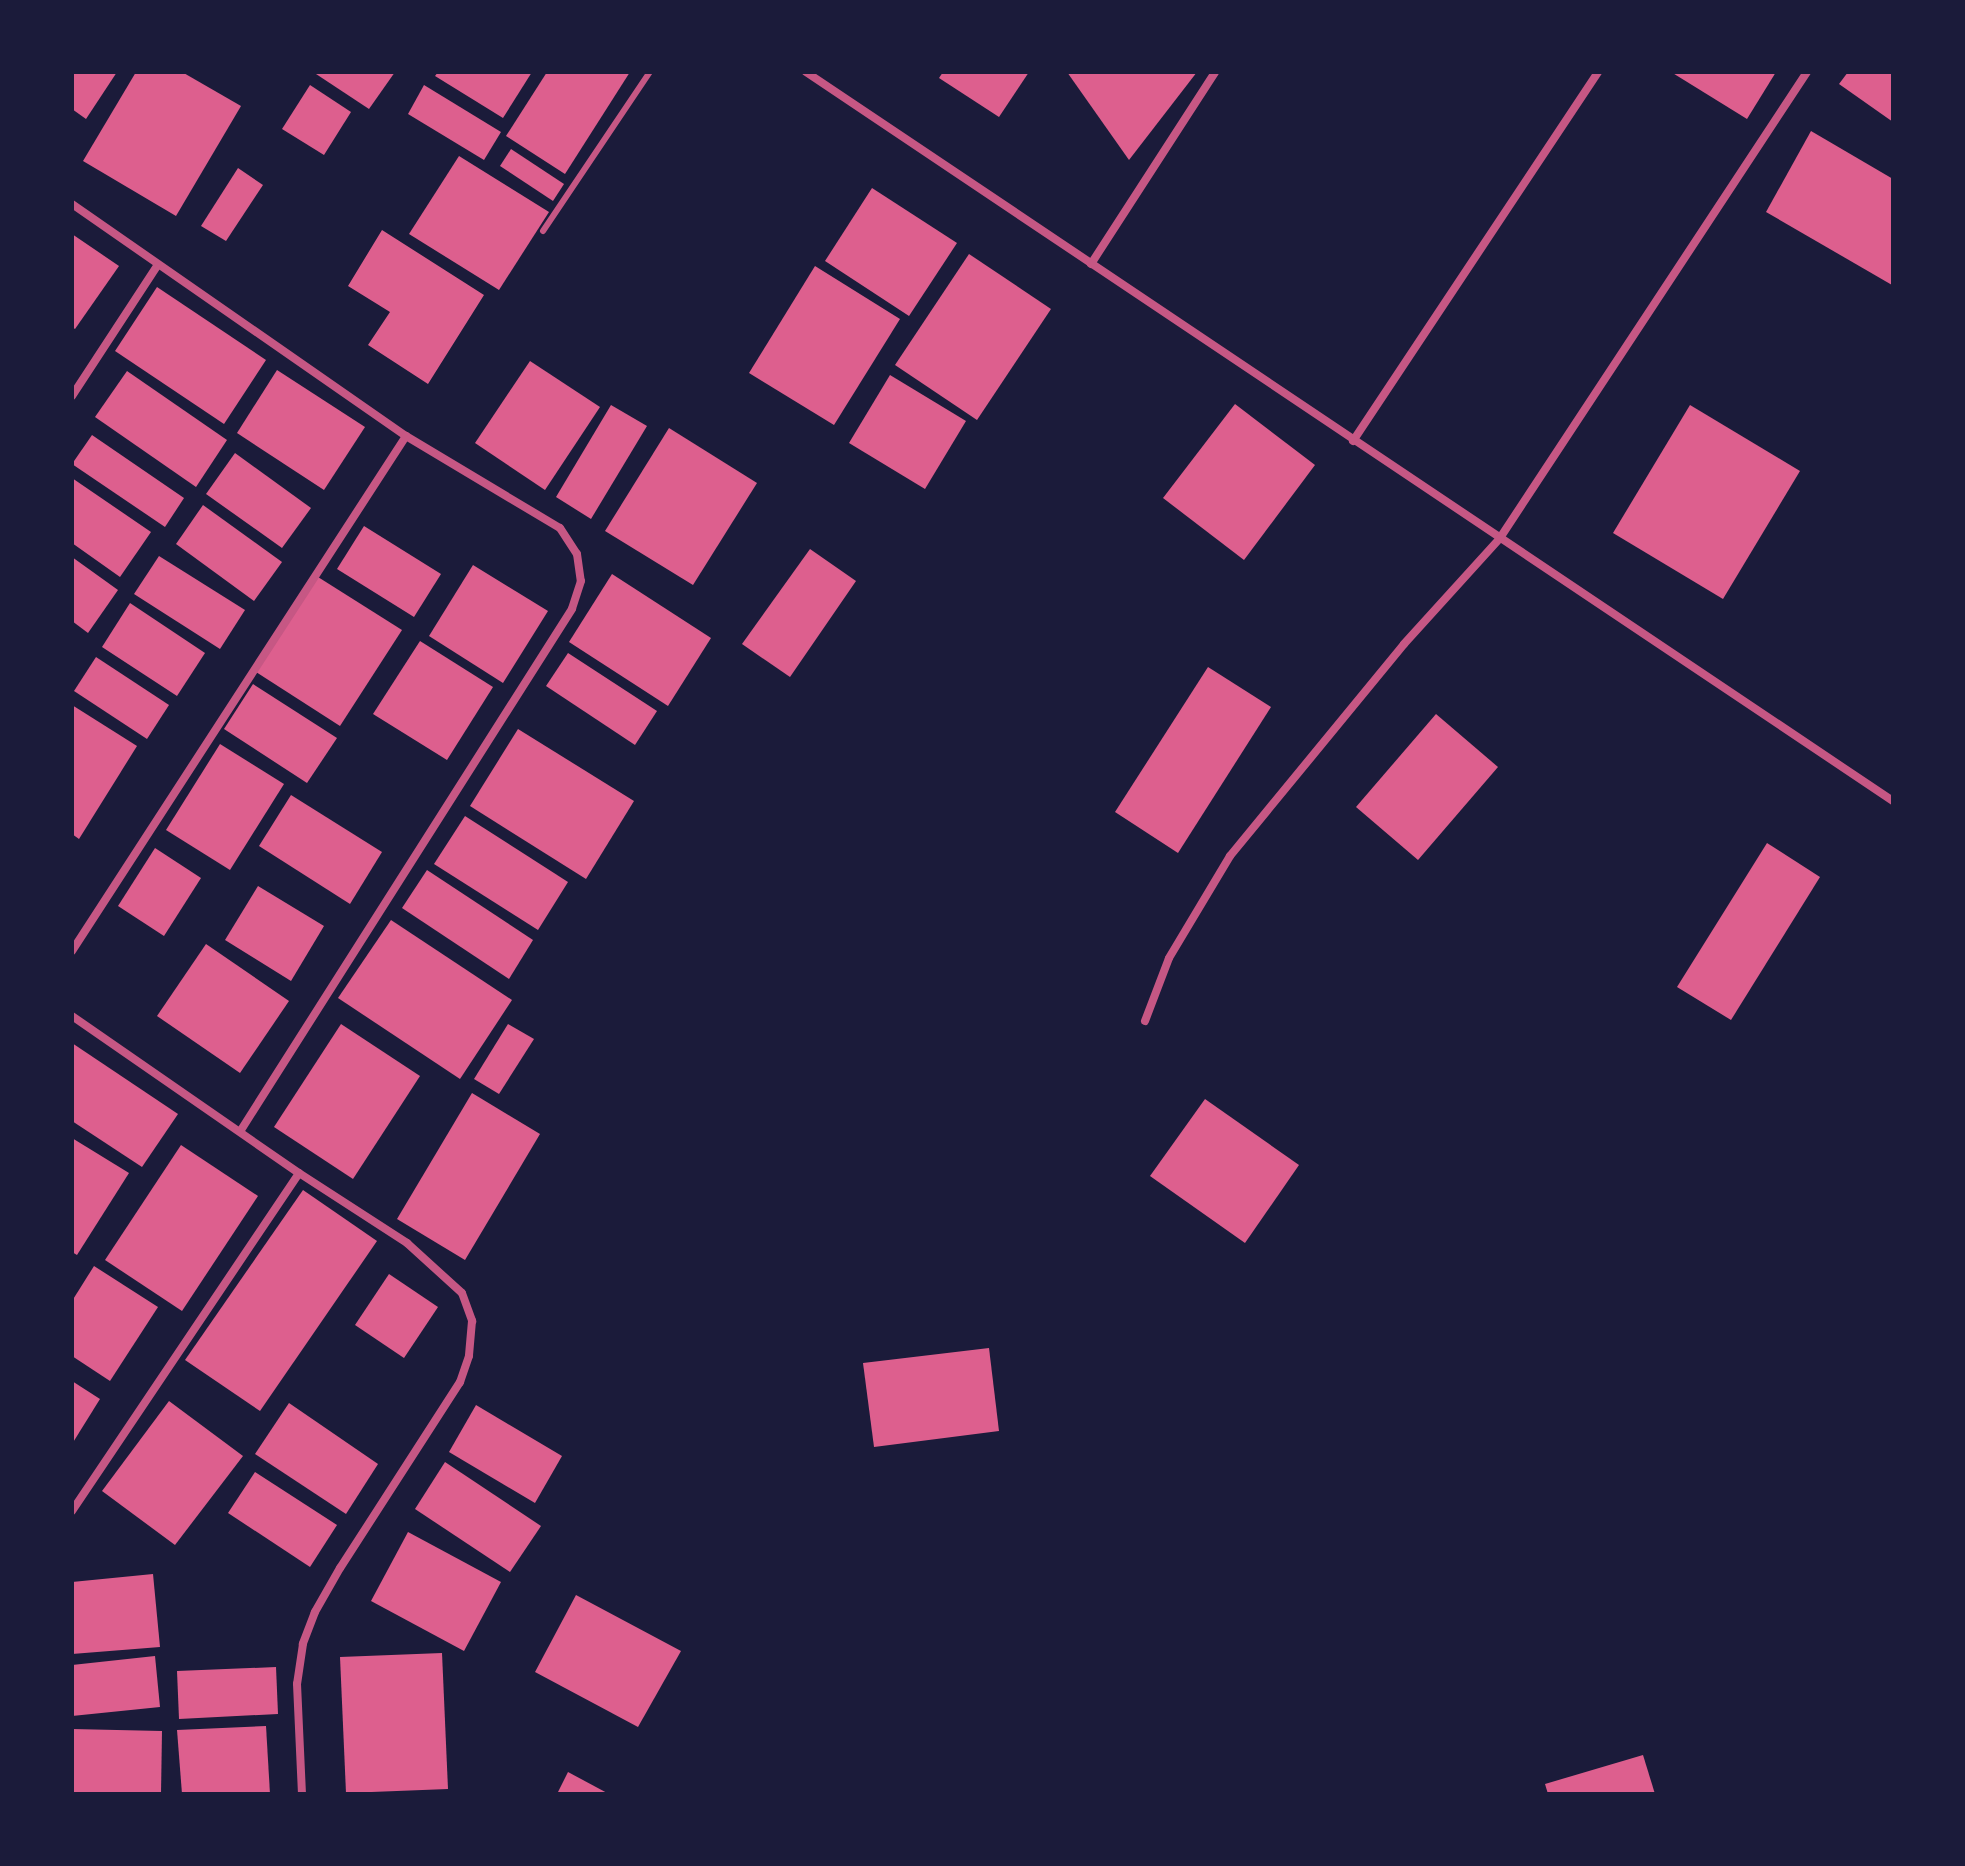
<!DOCTYPE html>
<html>
<head>
<meta charset="utf-8">
<style>
	body { margin:0 }
	#map { position:relative; width:1965px; height:1866px; overflow:hidden; background:#1b1b3a; font-family:"DejaVu Sans",sans-serif }
	div>[style] { position:absolute }
	[style*='--x'] { left:calc(var(--x)*1px); top:calc(var(--y)*1px); width:calc(var(--w)*1px); rotate:calc(var(--a)*1deg) }
	.building>* { inset:0; background:#dd5f8e }
	.service>* { height:6px; margin:-3px; padding:0 3px; transform-origin:3px; border-radius:3px; background:#c65784 }
	.minor>* { height:8px; margin:-4px; padding:0 4px; transform-origin:4px; border-radius:4px; background:#c65784 }
	span { translate:-50% -50%; white-space:nowrap; text-align:center; line-height:1.15; -webkit-text-stroke:8px #1b1b3a; paint-order:stroke }
	.frame { position:absolute; inset:0; border:74px solid #1b1b3a; pointer-events:none }
</style>
</head>
<body>
<div id="map">
	<div class="building">
		<i style="clip-path:polygon(72px 72px,117px 72px,86px 119px,72px 109px)"></i>
		<i style="clip-path:polygon(136px 72px,182px 72px,241px 106px,176px 216px,83px 161px)"></i>
		<i style="clip-path:polygon(313px 72px,395px 72px,369px 109px)"></i>
		<i style="clip-path:polygon(438px 72px,532px 72px,503px 118px,435px 76px)"></i>
		<i style="clip-path:polygon(547px 72px,630px 72px,565px 174px,506px 136px)"></i>
		<i style="clip-path:polygon(943px 72px,1029px 72px,999px 117px,939px 78px)"></i>
		<i style="clip-path:polygon(1067px 72px,1197px 72px,1129px 160px)"></i>
		<i style="clip-path:polygon(1671px 72px,1776px 72px,1747px 119px)"></i>
		<i style="clip-path:polygon(1848px 72px,1893px 72px,1893px 122px,1839px 84px)"></i>
		<i style="clip-path:polygon(310px 85px,351px 112px,324px 155px,282px 129px)"></i>
		<i style="clip-path:polygon(424px 85px,501px 132px,484px 160px,408px 114px)"></i>
		<i style="clip-path:polygon(1811px 131px,1893px 179px,1892px 285px,1766px 212px)"></i>
		<i style="clip-path:polygon(511px 149px,564px 184px,553px 201px,500px 166px)"></i>
		<i style="clip-path:polygon(459px 156px,549px 212px,499px 290px,409px 234px)"></i>
		<i style="clip-path:polygon(238px 168px,263px 185px,226px 241px,201px 226px)"></i>
		<i style="clip-path:polygon(872px 188px,957px 243px,909px 316px,825px 261px)"></i>
		<i style="clip-path:polygon(382px 230px,484px 295px,428px 384px,368px 345px,390px 312px,348px 286px)"></i>
		<i style="clip-path:polygon(72px 234px,119px 266px,75px 329px,72px 327px)"></i>
		<i style="clip-path:polygon(969px 254px,1051px 309px,977px 420px,895px 365px)"></i>
		<i style="clip-path:polygon(815px 266px,900px 319px,834px 425px,749px 373px)"></i>
		<i style="clip-path:polygon(157px 287px,266px 360px,224px 424px,115px 351px)"></i>
		<i style="clip-path:polygon(530px 361px,600px 407px,545px 490px,475px 443px)"></i>
		<i style="clip-path:polygon(277px 370px,365px 427px,324px 490px,237px 433px)"></i>
		<i style="clip-path:polygon(127px 371px,227px 440px,196px 487px,95px 417px)"></i>
		<i style="clip-path:polygon(890px 375px,966px 421px,925px 489px,849px 443px)"></i>
		<i style="clip-path:polygon(1235px 404px,1315px 465px,1244px 560px,1163px 498px)"></i>
		<i style="clip-path:polygon(611px 405px,647px 426px,591px 519px,556px 497px)"></i>
		<i style="clip-path:polygon(1690px 405px,1800px 471px,1723px 599px,1613px 533px)"></i>
		<i style="clip-path:polygon(669px 428px,757px 483px,693px 585px,605px 531px)"></i>
		<i style="clip-path:polygon(92px 435px,184px 498px,165px 527px,72px 464px)"></i>
		<i style="clip-path:polygon(235px 453px,311px 508px,282px 548px,206px 494px)"></i>
		<i style="clip-path:polygon(72px 478px,151px 532px,120px 577px,72px 543px)"></i>
		<i style="clip-path:polygon(203px 505px,282px 562px,254px 601px,176px 544px)"></i>
		<i style="clip-path:polygon(364px 526px,441px 574px,414px 617px,337px 569px)"></i>
		<i style="clip-path:polygon(810px 549px,856px 581px,790px 677px,742px 644px)"></i>
		<i style="clip-path:polygon(159px 556px,245px 610px,220px 649px,134px 594px)"></i>
		<i style="clip-path:polygon(72px 557px,118px 590px,88px 633px,72px 621px)"></i>
		<i style="clip-path:polygon(473px 565px,548px 611px,503px 683px,429px 636px)"></i>
		<i style="clip-path:polygon(612px 574px,711px 638px,668px 706px,569px 642px)"></i>
		<i style="clip-path:polygon(318px 577px,402px 630px,340px 726px,256px 672px)"></i>
		<i style="clip-path:polygon(130px 603px,205px 653px,177px 696px,102px 647px)"></i>
		<i style="clip-path:polygon(420px 641px,493px 687px,447px 760px,373px 714px)"></i>
		<i style="clip-path:polygon(568px 653px,657px 711px,635px 745px,546px 686px)"></i>
		<i style="clip-path:polygon(96px 657px,169px 705px,147px 739px,74px 691px)"></i>
		<i style="clip-path:polygon(1208px 667px,1271px 707px,1178px 853px,1115px 812px)"></i>
		<i style="clip-path:polygon(253px 684px,337px 738px,307px 783px,224px 729px)"></i>
		<i style="clip-path:polygon(72px 705px,137px 746px,79px 839px,72px 834px)"></i>
		<i style="clip-path:polygon(1436px 714px,1498px 767px,1418px 860px,1356px 807px)"></i>
		<i style="clip-path:polygon(518px 729px,634px 801px,586px 879px,470px 806px)"></i>
		<i style="clip-path:polygon(220px 744px,284px 784px,230px 870px,166px 830px)"></i>
		<i style="clip-path:polygon(291px 795px,382px 852px,350px 904px,259px 846px)"></i>
		<i style="clip-path:polygon(465px 816px,568px 882px,538px 930px,434px 864px)"></i>
		<i style="clip-path:polygon(1767px 843px,1820px 877px,1731px 1020px,1677px 987px)"></i>
		<i style="clip-path:polygon(155px 848px,201px 878px,164px 936px,118px 906px)"></i>
		<i style="clip-path:polygon(427px 870px,533px 940px,509px 979px,402px 908px)"></i>
		<i style="clip-path:polygon(258px 886px,324px 926px,291px 981px,225px 940px)"></i>
		<i style="clip-path:polygon(391px 920px,512px 1000px,460px 1079px,338px 998px)"></i>
		<i style="clip-path:polygon(206px 944px,289px 1001px,240px 1073px,157px 1016px)"></i>
		<i style="clip-path:polygon(341px 1024px,420px 1076px,353px 1179px,274px 1127px)"></i>
		<i style="clip-path:polygon(508px 1024px,534px 1039px,499px 1094px,474px 1079px)"></i>
		<i style="clip-path:polygon(72px 1043px,178px 1114px,142px 1167px,72px 1121px)"></i>
		<i style="clip-path:polygon(472px 1093px,540px 1134px,465px 1260px,397px 1219px)"></i>
		<i style="clip-path:polygon(1205px 1099px,1299px 1165px,1245px 1243px,1150px 1176px)"></i>
		<i style="clip-path:polygon(72px 1138px,129px 1173px,77px 1255px,72px 1252px)"></i>
		<i style="clip-path:polygon(181px 1145px,258px 1196px,182px 1311px,105px 1260px)"></i>
		<i style="clip-path:polygon(303px 1190px,377px 1241px,260px 1411px,185px 1360px)"></i>
		<i style="clip-path:polygon(94px 1266px,158px 1307px,110px 1381px,72px 1356px,72px 1301px)"></i>
		<i style="clip-path:polygon(389px 1274px,438px 1307px,404px 1358px,355px 1325px)"></i>
		<i style="clip-path:polygon(989px 1348px,999px 1431px,874px 1447px,863px 1363px)"></i>
		<i style="clip-path:polygon(72px 1381px,100px 1399px,72px 1444px)"></i>
		<i style="clip-path:polygon(169px 1401px,243px 1456px,175px 1545px,102px 1491px)"></i>
		<i style="clip-path:polygon(289px 1403px,378px 1464px,346px 1514px,255px 1454px)"></i>
		<i style="clip-path:polygon(476px 1405px,562px 1456px,535px 1503px,449px 1452px)"></i>
		<i style="clip-path:polygon(445px 1462px,541px 1526px,510px 1572px,415px 1509px)"></i>
		<i style="clip-path:polygon(255px 1472px,337px 1525px,310px 1567px,228px 1513px)"></i>
		<i style="clip-path:polygon(408px 1532px,501px 1582px,464px 1651px,371px 1601px)"></i>
		<i style="clip-path:polygon(153px 1574px,160px 1647px,72px 1654px,72px 1582px)"></i>
		<i style="clip-path:polygon(576px 1595px,681px 1651px,638px 1727px,535px 1672px)"></i>
		<i style="clip-path:polygon(442px 1653px,448px 1789px,346px 1793px,340px 1657px)"></i>
		<i style="clip-path:polygon(155px 1656px,160px 1707px,72px 1716px,72px 1665px)"></i>
		<i style="clip-path:polygon(276px 1667px,278px 1714px,179px 1719px,177px 1671px)"></i>
		<i style="clip-path:polygon(266px 1726px,270px 1794px,182px 1794px,177px 1730px)"></i>
		<i style="clip-path:polygon(72px 1729px,162px 1731px,161px 1794px,72px 1794px)"></i>
		<i style="clip-path:polygon(1643px 1755px,1655px 1794px,1548px 1794px,1545px 1784px)"></i>
		<i style="clip-path:polygon(568px 1772px,609px 1794px,557px 1794px)"></i>
	</div>
	<div class="service">
		<i style="--x:543;--y:231;--w:192;--a:-56.1"></i>
	</div>
	<div class="minor">
		<i style="--x:806;--y:72;--w:1309;--a:33.85"></i>
		<i style="--x:72;--y:204;--w:407;--a:34.8"></i>
		<i style="--x:406;--y:436;--w:179;--a:30.9"></i>
		<i style="--x:560;--y:528;--w:31;--a:57"></i>
		<i style="--x:577;--y:554;--w:27;--a:82"></i>
		<i style="--x:581;--y:581;--w:29;--a:108"></i>
		<i style="--x:572;--y:609;--w:617;--a:122.43"></i>
		<i style="--x:1091;--y:264;--w:229;--a:-57.1"></i>
		<i style="--x:72;--y:396;--w:155;--a:-56.8"></i>
		<i style="--x:1353;--y:441;--w:443;--a:-56.4"></i>
		<i style="--x:72;--y:951;--w:614;--a:-57.03"></i>
		<i style="--x:72;--y:1016;--w:276;--a:34.7"></i>
		<i style="--x:1145;--y:1021;--w:67;--a:-69.1"></i>
		<i style="--x:1169;--y:958;--w:119;--a:-59.1"></i>
		<i style="--x:1230;--y:856;--w:274;--a:-50.6"></i>
		<i style="--x:1404;--y:644;--w:143;--a:-47.8"></i>
		<i style="--x:1500;--y:538;--w:558;--a:-56.62"></i>
		<i style="--x:72;--y:1511;--w:407;--a:-56.1"></i>
		<i style="--x:299;--y:1173;--w:129;--a:32.9"></i>
		<i style="--x:407;--y:1243;--w:74;--a:42.3"></i>
		<i style="--x:462;--y:1293;--w:30;--a:70"></i>
		<i style="--x:472;--y:1321;--w:35;--a:95"></i>
		<i style="--x:469;--y:1356;--w:28;--a:109"></i>
		<i style="--x:460;--y:1382;--w:221;--a:122.8"></i>
		<i style="--x:340;--y:1568;--w:51;--a:119.6"></i>
		<i style="--x:315;--y:1612;--w:34;--a:111"></i>
		<i style="--x:303;--y:1644;--w:40;--a:98.5"></i>
		<i style="--x:297;--y:1684;--w:110;--a:87.4"></i>
	</div>
	<div class="frame"></div>
</div>
</body>
</html>
